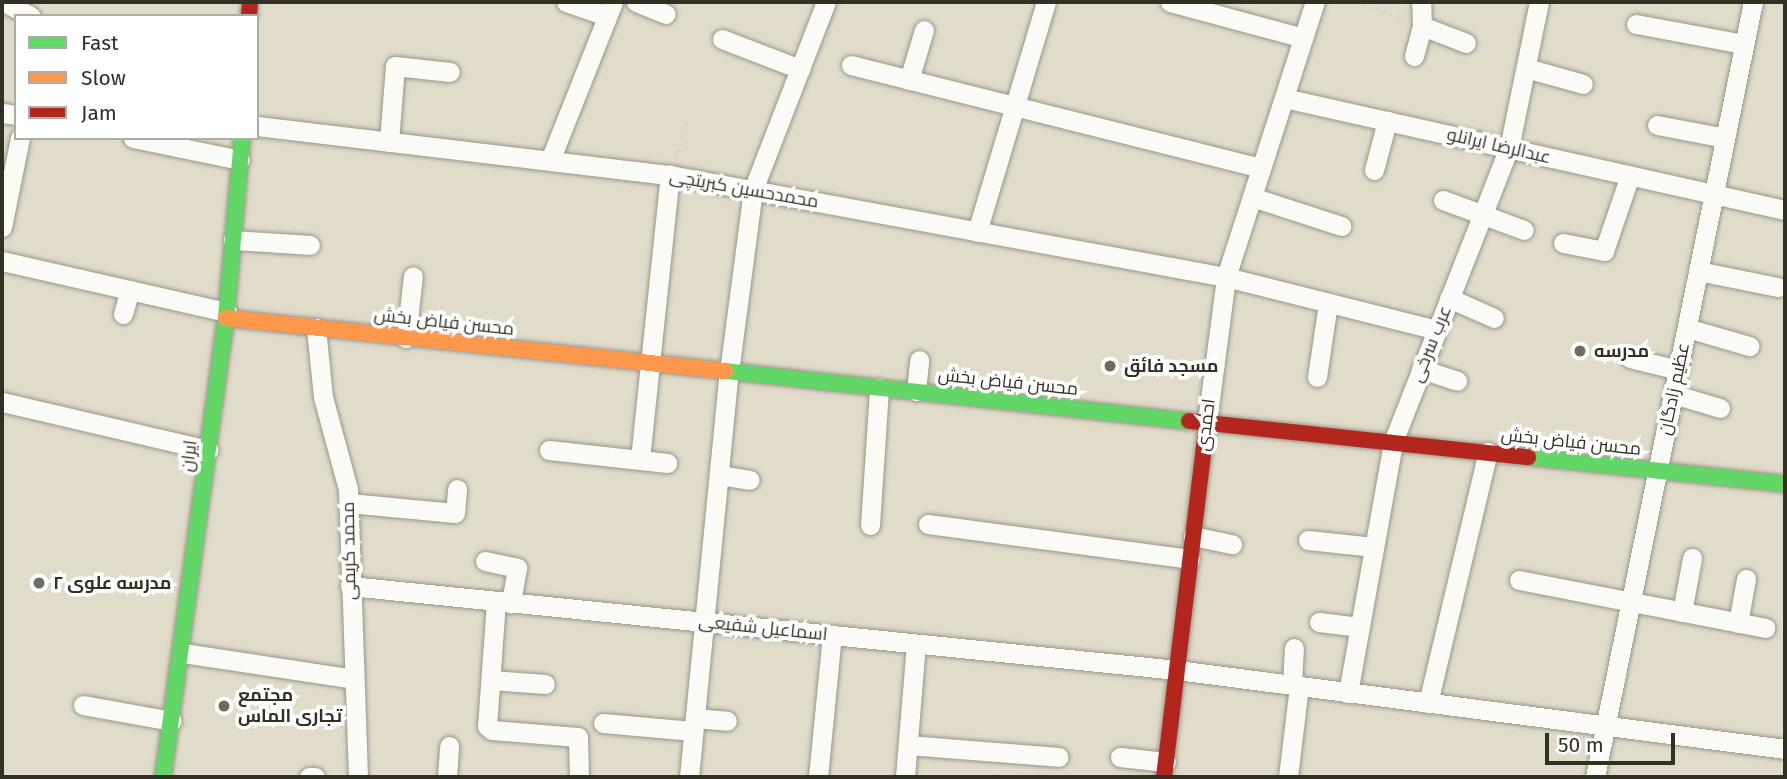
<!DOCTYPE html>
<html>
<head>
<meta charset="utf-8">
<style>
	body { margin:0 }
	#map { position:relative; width:1787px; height:779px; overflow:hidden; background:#e1dcca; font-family:"Fira Sans",Cairo,sans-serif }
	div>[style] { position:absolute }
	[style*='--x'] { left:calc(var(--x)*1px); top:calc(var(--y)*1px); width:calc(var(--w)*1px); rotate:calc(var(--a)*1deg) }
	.path>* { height:3.5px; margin-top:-1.75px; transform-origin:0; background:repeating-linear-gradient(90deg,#d3d2cd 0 2px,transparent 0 7px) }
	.roads { filter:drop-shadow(0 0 2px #9a9689) drop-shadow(0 0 2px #9a9689) }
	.street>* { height:19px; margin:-9.5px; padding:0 9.5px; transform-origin:9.5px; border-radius:9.5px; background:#fafaf7 }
	.fast>* { height:16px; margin:-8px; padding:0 8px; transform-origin:8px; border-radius:8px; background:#63d668 }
	.slow>* { height:16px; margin:-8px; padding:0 8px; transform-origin:8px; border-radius:8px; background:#ff974d }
	.jam>* { height:16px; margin:-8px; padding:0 8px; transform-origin:8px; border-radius:8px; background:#b3261e }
	.dots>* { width:19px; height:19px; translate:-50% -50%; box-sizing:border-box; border:4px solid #fff; border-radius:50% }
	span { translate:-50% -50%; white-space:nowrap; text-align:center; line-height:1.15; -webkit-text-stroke:7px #fff; paint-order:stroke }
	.street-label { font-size:18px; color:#322f23 }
	.poi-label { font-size:18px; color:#322f23; font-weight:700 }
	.left { translate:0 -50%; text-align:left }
	.frame { position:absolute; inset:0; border:4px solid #322f23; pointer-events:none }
	.legend { position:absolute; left:14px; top:14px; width:245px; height:126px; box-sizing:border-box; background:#fff; border:2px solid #adaca7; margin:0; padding:9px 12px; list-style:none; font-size:21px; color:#322f23 }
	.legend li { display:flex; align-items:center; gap:14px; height:35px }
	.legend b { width:35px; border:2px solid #adaca7 }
	.scale { position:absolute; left:1545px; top:733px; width:130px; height:32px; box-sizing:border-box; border:4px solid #322f23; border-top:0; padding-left:9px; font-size:21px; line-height:24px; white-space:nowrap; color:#322f23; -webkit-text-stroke:5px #fff; paint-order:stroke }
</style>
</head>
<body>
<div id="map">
	<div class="path">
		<i style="--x:1357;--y:2;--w:50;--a:19.9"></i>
		<i style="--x:675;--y:159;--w:37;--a:-71"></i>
	</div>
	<div class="roads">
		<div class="street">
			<i style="--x:4;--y:2;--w:30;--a:28"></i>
			<i style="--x:566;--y:2;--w:43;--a:18.9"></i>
			<i style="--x:636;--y:2;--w:32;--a:22"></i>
			<i style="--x:1170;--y:2;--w:138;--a:15.1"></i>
			<i style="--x:1636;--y:24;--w:110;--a:10.5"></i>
			<i style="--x:1422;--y:26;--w:47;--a:21.1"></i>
			<i style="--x:722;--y:39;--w:84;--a:21"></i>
			<i style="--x:1414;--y:56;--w:31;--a:-75"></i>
			<i style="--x:1422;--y:26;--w:24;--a:-92"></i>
			<i style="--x:851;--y:65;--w:423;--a:14.1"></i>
			<i style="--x:1526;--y:68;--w:59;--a:15.7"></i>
			<i style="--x:909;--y:80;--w:52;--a:-73.3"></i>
			<i style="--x:1284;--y:98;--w:513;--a:12.6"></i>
			<i style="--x:2;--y:113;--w:14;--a:8"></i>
			<i style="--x:1657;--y:125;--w:69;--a:10.8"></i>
			<i style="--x:257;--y:126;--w:416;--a:6.8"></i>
			<i style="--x:670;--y:175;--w:565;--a:10.4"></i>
			<i style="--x:1226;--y:277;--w:218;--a:14.1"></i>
			<i style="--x:133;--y:138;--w:109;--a:11.6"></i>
			<i style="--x:389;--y:142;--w:76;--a:-85.5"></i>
			<i style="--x:395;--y:66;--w:55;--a:6.2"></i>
			<i style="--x:551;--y:158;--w:168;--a:-68.3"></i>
			<i style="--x:1374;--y:170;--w:51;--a:-75.1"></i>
			<i style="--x:1252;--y:197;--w:94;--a:18"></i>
			<i style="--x:1443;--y:200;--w:86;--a:20.3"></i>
			<i style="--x:2;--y:227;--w:91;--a:-78.6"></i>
			<i style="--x:977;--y:232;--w:240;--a:-73.3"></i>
			<i style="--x:233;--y:240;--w:77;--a:3.7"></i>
			<i style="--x:1563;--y:243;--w:42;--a:11"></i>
			<i style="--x:1604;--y:251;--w:80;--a:-71.1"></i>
			<i style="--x:2;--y:261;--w:231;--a:12.8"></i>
			<i style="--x:1698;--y:271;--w:81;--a:11.4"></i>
			<i style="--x:1449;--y:298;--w:49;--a:24"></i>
			<i style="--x:123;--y:314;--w:25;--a:-74"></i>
			<i style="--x:316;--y:328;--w:69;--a:84.2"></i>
			<i style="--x:323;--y:397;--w:95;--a:74.8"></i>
			<i style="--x:348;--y:489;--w:288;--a:88"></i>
			<i style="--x:1687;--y:328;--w:65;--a:16.2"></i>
			<i style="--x:406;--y:338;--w:62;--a:-83.6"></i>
			<i style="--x:1630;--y:358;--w:49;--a:14"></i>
			<i style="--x:1421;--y:369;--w:38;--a:18"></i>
			<i style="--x:1317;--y:377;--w:75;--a:-81.5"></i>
			<i style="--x:916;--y:391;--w:31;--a:-84"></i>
			<i style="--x:1673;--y:394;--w:49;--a:16.6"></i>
			<i style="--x:2;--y:402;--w:212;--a:13.1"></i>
			<i style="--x:1207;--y:422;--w:146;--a:-82.5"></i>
			<i style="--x:1226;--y:277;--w:289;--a:-72.1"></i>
			<i style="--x:549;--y:450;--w:119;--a:6.3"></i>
			<i style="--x:640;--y:459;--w:286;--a:-84"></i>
			<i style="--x:719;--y:475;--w:31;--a:9"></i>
			<i style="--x:349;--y:503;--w:106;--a:5.4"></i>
			<i style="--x:455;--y:513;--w:24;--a:-85"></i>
			<i style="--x:928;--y:524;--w:264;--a:7.6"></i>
			<i style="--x:870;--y:525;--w:137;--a:-86.2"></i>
			<i style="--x:1193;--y:536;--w:40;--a:12"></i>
			<i style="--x:1308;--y:540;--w:66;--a:6.1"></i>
			<i style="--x:485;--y:561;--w:33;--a:12"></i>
			<i style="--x:517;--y:568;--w:36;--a:100"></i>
			<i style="--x:1519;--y:580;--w:251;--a:11"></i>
			<i style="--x:350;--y:586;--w:831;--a:5.8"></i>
			<i style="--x:1177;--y:670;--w:613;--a:7.4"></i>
			<i style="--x:496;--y:601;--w:125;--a:94.1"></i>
			<i style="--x:487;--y:726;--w:6;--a:39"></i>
			<i style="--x:492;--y:730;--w:86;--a:4.7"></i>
			<i style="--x:578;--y:737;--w:40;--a:88.6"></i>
			<i style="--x:1682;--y:612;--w:55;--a:-79.5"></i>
			<i style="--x:1319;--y:622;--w:41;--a:7"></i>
			<i style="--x:1738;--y:623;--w:45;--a:-79.7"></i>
			<i style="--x:183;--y:653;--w:173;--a:8.6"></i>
			<i style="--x:491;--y:680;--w:54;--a:4.2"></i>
			<i style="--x:1292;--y:685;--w:37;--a:-87"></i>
			<i style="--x:1348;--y:693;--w:255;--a:-79.8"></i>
			<i style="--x:1393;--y:442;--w:316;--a:-68.5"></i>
			<i style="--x:1509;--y:148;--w:149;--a:-78.4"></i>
			<i style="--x:1428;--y:703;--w:258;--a:-76.6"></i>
			<i style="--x:83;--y:705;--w:90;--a:10.2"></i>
			<i style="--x:695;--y:718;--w:32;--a:5"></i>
			<i style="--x:603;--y:723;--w:90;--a:5.1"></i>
			<i style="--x:908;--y:745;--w:151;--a:4.5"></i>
			<i style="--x:1120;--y:757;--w:46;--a:6.2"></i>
			<i style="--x:309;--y:777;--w:6;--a:0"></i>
			<i style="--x:447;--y:777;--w:31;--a:-86"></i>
			<i style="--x:689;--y:777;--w:407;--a:-84.4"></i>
			<i style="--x:729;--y:372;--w:184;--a:-82.5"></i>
			<i style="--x:753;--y:190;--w:202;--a:-68.8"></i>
			<i style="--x:818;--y:777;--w:143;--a:-84.4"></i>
			<i style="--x:905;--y:777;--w:133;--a:-85.3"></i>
			<i style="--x:1288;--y:777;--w:92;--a:-83.1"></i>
			<i style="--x:1595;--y:777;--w:791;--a:-78.48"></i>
		</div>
		<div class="fast">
			<i style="--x:725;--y:371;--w:467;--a:6.2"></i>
			<i style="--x:1528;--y:457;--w:258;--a:6"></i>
			<i style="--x:163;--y:777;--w:463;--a:-82.2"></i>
			<i style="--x:226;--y:318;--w:181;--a:-84.9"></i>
		</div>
		<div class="slow">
			<i style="--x:226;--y:318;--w:502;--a:6.06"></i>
		</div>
		<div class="jam">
			<i style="--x:249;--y:16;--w:14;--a:-86"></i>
			<i style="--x:1189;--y:421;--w:341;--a:6.1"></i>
			<i style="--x:1164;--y:777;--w:358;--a:-83.1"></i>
		</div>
	</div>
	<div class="dots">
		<i style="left:1580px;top:351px;background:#6f6c5d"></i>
		<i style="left:1110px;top:366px;background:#6f6c5d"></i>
		<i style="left:39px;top:583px;background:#6f6c5d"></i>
		<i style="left:224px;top:706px;background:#6f6c5d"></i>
	</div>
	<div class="street-label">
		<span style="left:1499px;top:146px;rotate:13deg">عبدالرضا ایرانلو</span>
		<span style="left:744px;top:189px;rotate:10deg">محمدحسین کبریتچی</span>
		<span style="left:444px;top:322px;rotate:6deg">محسن فیاض بخش</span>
		<span style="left:1431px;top:344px;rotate:-68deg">عرب سرخی</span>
		<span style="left:1008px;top:382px;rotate:6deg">محسن فیاض بخش</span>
		<span style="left:1674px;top:389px;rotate:-78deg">عظیم زادگان</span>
		<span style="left:1206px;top:425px;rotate:-83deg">احمدی</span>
		<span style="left:1571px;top:442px;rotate:6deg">محسن فیاض بخش</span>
		<span style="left:189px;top:456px;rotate:-83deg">ایران</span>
		<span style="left:349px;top:551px;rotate:-91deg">محمد کریمی</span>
		<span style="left:763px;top:628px;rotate:6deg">اسماعیل شفیعی</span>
	</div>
	<div class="poi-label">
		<span class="left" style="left:1594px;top:351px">مدرسه</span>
		<span class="left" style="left:1124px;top:366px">مسجد فائق</span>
		<span class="left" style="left:53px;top:583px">مدرسه علوی ۲</span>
		<span class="left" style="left:238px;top:706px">مجتمع<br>تجاری الماس</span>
	</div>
	<div class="frame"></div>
	<ul class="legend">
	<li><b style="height:9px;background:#63d668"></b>Fast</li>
	<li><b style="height:9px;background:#ff974d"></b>Slow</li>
	<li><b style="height:9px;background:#b3261e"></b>Jam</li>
	</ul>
	<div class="scale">50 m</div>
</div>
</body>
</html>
